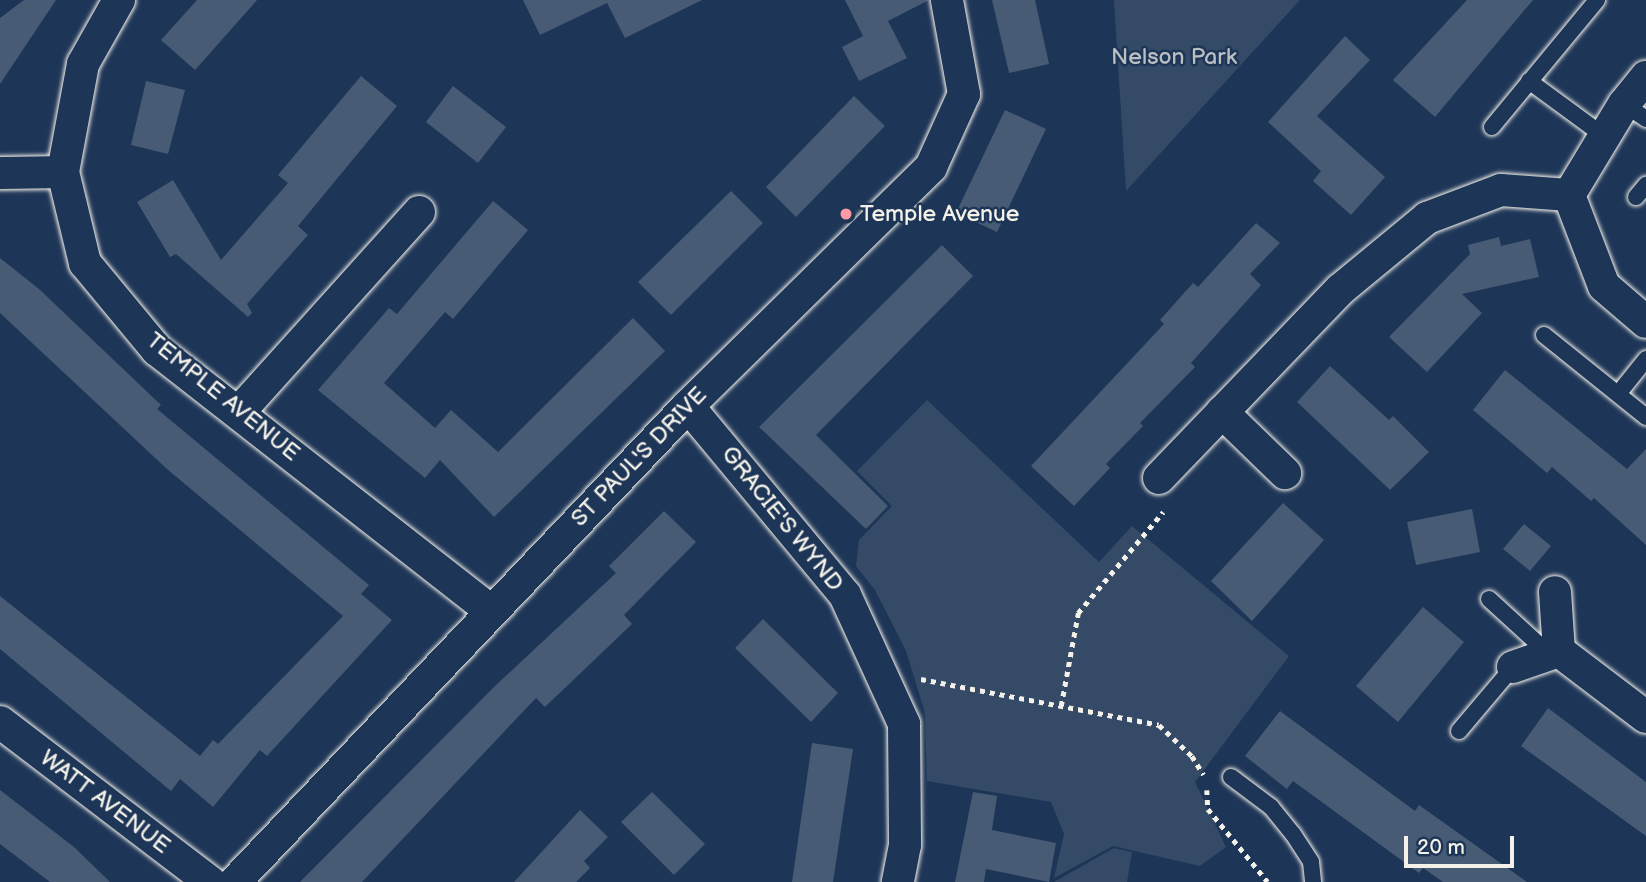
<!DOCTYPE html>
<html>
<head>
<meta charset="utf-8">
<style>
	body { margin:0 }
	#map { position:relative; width:1646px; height:882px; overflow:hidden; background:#1d3557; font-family:"Balsamiq Sans",sans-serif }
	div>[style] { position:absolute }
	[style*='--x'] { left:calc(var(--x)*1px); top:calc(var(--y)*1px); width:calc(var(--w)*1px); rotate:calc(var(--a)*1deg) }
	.green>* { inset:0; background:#354a67 }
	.building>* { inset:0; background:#485b74 }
	.path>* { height:4.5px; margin-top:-2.25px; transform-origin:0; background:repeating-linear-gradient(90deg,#f4f1e8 0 5px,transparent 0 10px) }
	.roads { filter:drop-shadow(0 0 2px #f4f1e8) drop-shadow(0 0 2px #f4f1e8) }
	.lane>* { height:16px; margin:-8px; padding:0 8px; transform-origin:8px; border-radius:8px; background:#1d3557 }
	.street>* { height:32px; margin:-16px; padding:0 16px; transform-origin:16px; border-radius:16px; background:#1d3557 }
	.dots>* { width:19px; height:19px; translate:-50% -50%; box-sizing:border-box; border:4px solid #1d3557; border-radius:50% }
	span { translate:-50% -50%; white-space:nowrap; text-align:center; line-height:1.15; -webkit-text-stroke:5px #1d3557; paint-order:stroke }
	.park-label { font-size:23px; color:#bbbfc1 }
	.poi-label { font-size:23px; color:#f4f1e8 }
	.left { translate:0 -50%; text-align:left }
	.street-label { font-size:23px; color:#f4f1e8 }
	.scale { position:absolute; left:1404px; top:836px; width:110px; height:32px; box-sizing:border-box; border:4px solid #f4f1e8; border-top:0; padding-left:9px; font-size:21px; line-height:24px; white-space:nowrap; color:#f4f1e8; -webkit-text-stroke:5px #1d3557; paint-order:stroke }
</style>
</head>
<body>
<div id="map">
	<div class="green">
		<i style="clip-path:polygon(1114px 0,1300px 0,1126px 191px)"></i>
		<i style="clip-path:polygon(927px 400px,1099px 562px,1132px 526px,1289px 656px,1195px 782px,1226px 847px,1200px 866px,1113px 846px,1054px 878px,1064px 834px,1051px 802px,927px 781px,925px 713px,906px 651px,875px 590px,856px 566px,859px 540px,892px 506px,857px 471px)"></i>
		<i style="clip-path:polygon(1114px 848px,1132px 852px,1127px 882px,1054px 882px)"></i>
	</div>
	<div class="building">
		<i style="clip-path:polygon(24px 0,56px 0,0 84px,0 18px)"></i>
		<i style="clip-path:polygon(197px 0,257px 0,195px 70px,161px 40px)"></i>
		<i style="clip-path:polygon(523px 0,702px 0,625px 38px,607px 3px,540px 35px)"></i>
		<i style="clip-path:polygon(845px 0,929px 0,888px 21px,907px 58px,859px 81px,842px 47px,863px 36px)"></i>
		<i style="clip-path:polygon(992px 0,1035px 0,1049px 64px,1009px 73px)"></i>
		<i style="clip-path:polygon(1467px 0,1533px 0,1435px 117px,1393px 80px)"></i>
		<i style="clip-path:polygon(1345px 36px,1370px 60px,1317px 116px,1385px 177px,1351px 215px,1313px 181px,1321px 171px,1268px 122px)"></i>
		<i style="clip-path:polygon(361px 76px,397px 106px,298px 226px,308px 235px,247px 304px,252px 313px,248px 317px,176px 254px,170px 257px,137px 202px,173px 180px,221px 260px,288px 183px,278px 175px)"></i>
		<i style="clip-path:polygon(146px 81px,185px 90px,168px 154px,131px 145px)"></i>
		<i style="clip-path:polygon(453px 86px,506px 127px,478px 163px,426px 122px)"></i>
		<i style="clip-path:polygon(854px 96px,885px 126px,796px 217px,766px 187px)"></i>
		<i style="clip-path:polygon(1005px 110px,1046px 129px,997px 232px,956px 213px)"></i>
		<i style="clip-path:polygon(731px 191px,763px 223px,671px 315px,638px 282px)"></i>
		<i style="clip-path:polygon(493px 201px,528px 230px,453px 319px,445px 312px,384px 383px,435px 428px,451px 410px,498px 452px,633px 318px,665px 351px,494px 517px,440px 460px,425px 478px,318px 390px,389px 308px,397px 314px)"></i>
		<i style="clip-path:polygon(1256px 223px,1280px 243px,1250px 274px,1261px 285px,1191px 363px,1195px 367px,1140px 423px,1143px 426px,1106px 464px,1110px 468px,1074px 506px,1031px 466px,1164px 324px,1160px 320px,1193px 283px,1198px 287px)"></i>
		<i style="clip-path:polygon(1499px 237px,1501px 246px,1530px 239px,1539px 277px,1462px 294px,1482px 313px,1427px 372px,1389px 337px,1470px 254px,1468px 245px)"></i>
		<i style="clip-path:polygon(942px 245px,973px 276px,816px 435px,888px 506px,866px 529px,759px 427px)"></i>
		<i style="clip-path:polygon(0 258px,39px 289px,161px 405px,157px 409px,369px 585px,361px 594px,392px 620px,267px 756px,260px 750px,213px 807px,180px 779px,171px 791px,0 649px,0 596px,200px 756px,213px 740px,218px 744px,343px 616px,167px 469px,0 313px)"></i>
		<i style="clip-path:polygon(1330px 366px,1389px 420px,1393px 416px,1429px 452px,1390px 490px,1297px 402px)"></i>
		<i style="clip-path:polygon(1505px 370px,1627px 469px,1646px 449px,1646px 545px,1594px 498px,1591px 501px,1552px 467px,1547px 473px,1473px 410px)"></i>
		<i style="clip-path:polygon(1283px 503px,1324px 540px,1252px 621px,1211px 581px)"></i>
		<i style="clip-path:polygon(1472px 509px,1480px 552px,1416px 565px,1407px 522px)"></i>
		<i style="clip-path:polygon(664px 511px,696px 542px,624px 615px,632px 624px,545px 707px,536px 698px,362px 882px,300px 882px,493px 688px,616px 573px,609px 566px)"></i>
		<i style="clip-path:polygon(1524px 524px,1551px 546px,1530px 571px,1503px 549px)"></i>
		<i style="clip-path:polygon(1423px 607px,1464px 642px,1398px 722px,1356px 686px)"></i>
		<i style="clip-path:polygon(763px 619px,838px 693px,811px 722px,735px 648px)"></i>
		<i style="clip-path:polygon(1548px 708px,1646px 782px,1646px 836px,1521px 746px)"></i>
		<i style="clip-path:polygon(1280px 711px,1415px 811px,1419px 805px,1527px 882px,1443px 882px,1423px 868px,1419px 873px,1293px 781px,1287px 789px,1245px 756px)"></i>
		<i style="clip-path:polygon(812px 743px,853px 749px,833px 882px,792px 882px)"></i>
		<i style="clip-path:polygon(0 790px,74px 847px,110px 882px,50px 882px,0 844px)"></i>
		<i style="clip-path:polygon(652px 792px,705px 844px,674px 875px,621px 822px)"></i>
		<i style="clip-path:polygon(973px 792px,997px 796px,992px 830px,1056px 843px,1049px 882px,986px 869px,984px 882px,955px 882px)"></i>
		<i style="clip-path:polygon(580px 810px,608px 837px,584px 861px,590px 868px,576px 882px,514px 882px)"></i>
	</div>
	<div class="path">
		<i style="--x:921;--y:679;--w:242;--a:10.9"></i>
		<i style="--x:1159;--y:725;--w:45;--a:43.2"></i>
		<i style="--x:1192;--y:756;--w:22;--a:58"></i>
		<i style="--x:1061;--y:706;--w:95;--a:-79.6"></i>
		<i style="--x:1078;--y:613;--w:132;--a:-49.9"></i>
		<i style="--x:1207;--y:790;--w:19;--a:87"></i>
		<i style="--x:1208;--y:809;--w:94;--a:50.6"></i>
	</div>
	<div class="roads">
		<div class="lane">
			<i style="--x:1529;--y:81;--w:93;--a:36.3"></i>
			<i style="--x:1624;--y:104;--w:27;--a:34"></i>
			<i style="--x:1492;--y:127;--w:165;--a:-50.4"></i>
			<i style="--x:1636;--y:197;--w:16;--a:-50"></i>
			<i style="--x:1544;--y:335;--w:131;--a:38.8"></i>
			<i style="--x:1618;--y:394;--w:45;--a:-51.3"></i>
			<i style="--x:1489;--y:599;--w:81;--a:42.5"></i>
			<i style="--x:1459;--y:731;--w:84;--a:-49.8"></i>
			<i style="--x:1231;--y:777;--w:50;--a:36.9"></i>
			<i style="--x:1271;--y:807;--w:35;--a:51"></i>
			<i style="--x:1293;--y:834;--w:33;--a:57"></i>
			<i style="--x:1311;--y:862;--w:20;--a:84"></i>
		</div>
		<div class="street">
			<i style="--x:119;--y:0;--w:73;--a:119.4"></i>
			<i style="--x:83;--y:64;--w:110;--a:100.5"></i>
			<i style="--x:63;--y:172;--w:94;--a:76.4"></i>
			<i style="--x:85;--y:263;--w:113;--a:50.4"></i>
			<i style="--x:157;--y:350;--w:424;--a:38"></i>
			<i style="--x:1646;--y:77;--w:35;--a:129"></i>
			<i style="--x:1624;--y:104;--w:106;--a:121.1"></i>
			<i style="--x:1569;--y:195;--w:97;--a:69"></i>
			<i style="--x:1604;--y:286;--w:55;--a:40.6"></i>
			<i style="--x:0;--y:173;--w:63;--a:-0.9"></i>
			<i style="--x:688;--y:406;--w:246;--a:50.3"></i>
			<i style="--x:845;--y:595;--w:142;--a:65.4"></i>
			<i style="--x:904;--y:724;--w:121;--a:89.5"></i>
			<i style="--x:905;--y:845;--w:38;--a:101"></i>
			<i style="--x:239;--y:412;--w:269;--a:-48"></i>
			<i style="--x:1222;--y:412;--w:88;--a:44.1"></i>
			<i style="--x:1159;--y:478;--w:262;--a:-46.1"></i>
			<i style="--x:1341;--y:289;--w:112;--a:-39.5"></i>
			<i style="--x:1427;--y:218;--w:79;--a:-20.7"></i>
			<i style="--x:1501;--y:190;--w:68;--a:4.2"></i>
			<i style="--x:1559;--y:651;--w:109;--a:37.2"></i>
			<i style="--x:1513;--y:667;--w:49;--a:-19.2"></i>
			<i style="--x:1559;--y:651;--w:59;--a:-93.9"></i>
			<i style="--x:0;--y:722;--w:264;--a:37.3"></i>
			<i style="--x:235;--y:882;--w:657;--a:-46.42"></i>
			<i style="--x:688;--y:406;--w:341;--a:-44.5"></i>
			<i style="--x:931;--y:167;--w:80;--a:-65.7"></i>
			<i style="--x:964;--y:94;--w:96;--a:-100.3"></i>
		</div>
	</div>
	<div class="dots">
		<i style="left:846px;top:214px;background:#ff9aa2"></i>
	</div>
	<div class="park-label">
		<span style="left:1174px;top:57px">Nelson Park</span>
	</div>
	<div class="poi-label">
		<span class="left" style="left:860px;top:214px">Temple Avenue</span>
	</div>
	<div class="street-label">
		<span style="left:223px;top:397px;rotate:39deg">TEMPLE AVENUE</span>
		<span style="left:639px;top:457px;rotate:-46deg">ST PAUL'S DRIVE</span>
		<span style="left:782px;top:519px;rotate:51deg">GRACIE'S WYND</span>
		<span style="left:105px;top:802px;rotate:37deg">WATT AVENUE</span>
	</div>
	<div class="scale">20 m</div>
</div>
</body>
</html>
